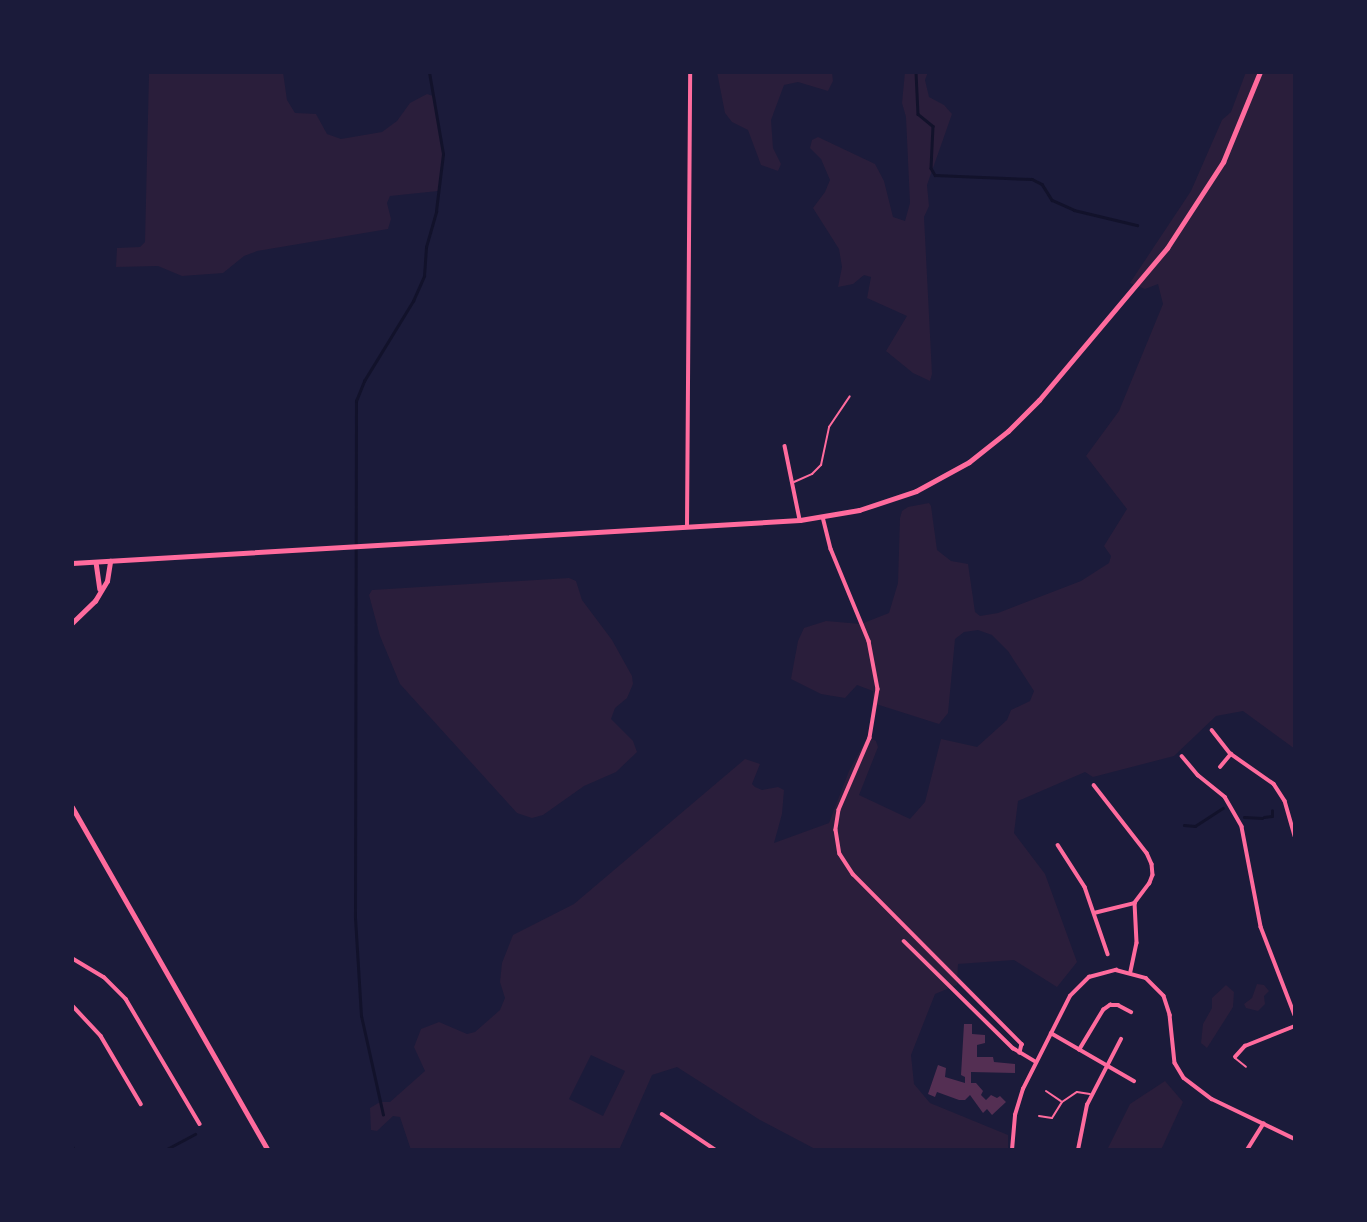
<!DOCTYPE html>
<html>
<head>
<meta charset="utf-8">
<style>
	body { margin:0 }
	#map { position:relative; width:1367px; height:1222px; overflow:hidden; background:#1b1b3a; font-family:"Public Sans",sans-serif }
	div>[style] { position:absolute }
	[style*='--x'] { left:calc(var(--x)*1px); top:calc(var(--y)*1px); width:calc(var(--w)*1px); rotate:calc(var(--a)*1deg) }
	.green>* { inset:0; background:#2a1e3b }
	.stream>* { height:2.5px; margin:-1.25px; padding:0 1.25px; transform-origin:1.25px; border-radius:1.25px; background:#12122b }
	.building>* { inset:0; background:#542f53 }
	.service>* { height:2px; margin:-1px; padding:0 1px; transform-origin:1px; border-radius:1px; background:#ff6b9d }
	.minor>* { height:3.5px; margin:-1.75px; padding:0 1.75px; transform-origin:1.75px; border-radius:1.75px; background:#ff6b9d }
	.tertiary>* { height:4.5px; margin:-2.25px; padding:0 2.25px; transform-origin:2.25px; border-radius:2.25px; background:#ff6b9d }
	.secondary>* { height:5px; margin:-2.5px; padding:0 2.5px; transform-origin:2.5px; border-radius:2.5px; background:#ff6b9d }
	.primary>* { height:5px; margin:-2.5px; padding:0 2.5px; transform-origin:2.5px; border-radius:2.5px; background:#ff6b9d }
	span { translate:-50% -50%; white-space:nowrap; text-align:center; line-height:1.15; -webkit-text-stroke:7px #1b1b3a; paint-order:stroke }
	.frame { position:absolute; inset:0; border:74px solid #1b1b3a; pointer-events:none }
</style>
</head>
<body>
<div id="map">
	<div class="green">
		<i style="clip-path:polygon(172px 72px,283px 72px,287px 100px,295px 113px,316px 114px,327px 134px,341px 139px,382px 132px,397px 121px,410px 103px,427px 94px,433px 96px,444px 154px,438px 191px,390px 196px,387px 203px,391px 219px,388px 229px,257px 251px,244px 256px,223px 273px,182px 276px,158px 266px,116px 267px,117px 248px,140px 247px,145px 242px,149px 74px)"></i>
		<i style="clip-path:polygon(717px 72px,832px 72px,833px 81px,828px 91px,798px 82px,784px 85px,771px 120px,773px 148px,781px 164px,778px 171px,761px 165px,748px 130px,732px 122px,725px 113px)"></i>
		<i style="clip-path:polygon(905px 72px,928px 72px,925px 80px,929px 97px,944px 105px,952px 114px,927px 185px,929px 206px,924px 217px,932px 374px,930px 381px,913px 373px,886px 351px,907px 316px,867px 298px,871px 277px,864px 275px,853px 284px,838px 287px,842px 267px,839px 249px,813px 208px,825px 192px,830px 180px,821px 159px,810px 148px,812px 140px,818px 137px,875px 164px,884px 181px,893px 217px,905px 221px,910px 203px,906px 117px,902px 103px)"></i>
		<i style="clip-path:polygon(evenodd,1246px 72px,1295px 72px,1295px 749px,1243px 711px,1216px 716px,1174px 756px,1093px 777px,1085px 772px,1018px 801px,1014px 833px,1045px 874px,1077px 962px,1057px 987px,1014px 960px,958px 964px,957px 985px,935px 994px,911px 1055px,914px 1084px,930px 1103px,1008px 1135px,1008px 1150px,817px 1150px,760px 1120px,677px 1067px,652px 1075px,619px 1150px,411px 1150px,400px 1117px,393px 1116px,377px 1131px,371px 1130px,370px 1108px,380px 1102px,390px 1102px,425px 1071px,414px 1047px,421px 1029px,439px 1022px,467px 1034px,475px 1032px,500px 1010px,505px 998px,500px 982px,502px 963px,513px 935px,574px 904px,745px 759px,760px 764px,752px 784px,755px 787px,762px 790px,778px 787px,784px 790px,782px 814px,774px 843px,829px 823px,849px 771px,866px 740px,870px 738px,876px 741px,878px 747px,859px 795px,910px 819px,925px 802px,941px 739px,977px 747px,1007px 720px,1011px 710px,1030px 701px,1034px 691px,1008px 651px,992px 635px,978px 630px,964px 632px,955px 639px,948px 713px,939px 724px,876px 704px,873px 702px,873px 691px,857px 685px,845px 698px,821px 694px,791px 679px,798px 641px,804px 628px,826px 621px,861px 624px,889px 613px,898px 583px,900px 518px,902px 511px,908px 507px,929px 503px,931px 506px,937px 550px,951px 561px,968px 564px,975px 612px,980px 616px,998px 613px,1081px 581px,1109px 563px,1111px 556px,1104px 546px,1127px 509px,1086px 456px,1119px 411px,1163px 304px,1158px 284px,1145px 289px,1130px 283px,1191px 191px,1222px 120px,1231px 112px,1246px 72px,591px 1055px,625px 1071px,603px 1116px,569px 1099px,591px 1055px)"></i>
		<i style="clip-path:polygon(569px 578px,576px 581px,582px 600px,612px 640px,632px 676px,633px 684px,627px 698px,615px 708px,611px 719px,633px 741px,637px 752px,616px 772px,584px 786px,543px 815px,532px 818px,517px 813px,400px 684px,380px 636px,369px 595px,372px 590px)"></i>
		<i style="clip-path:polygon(1257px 984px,1264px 985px,1269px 991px,1264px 996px,1265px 1004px,1258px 1011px,1246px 1008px,1244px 1004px,1252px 998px)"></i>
		<i style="clip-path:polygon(1226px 985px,1234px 992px,1233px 1007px,1207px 1048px,1201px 1043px,1203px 1024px,1212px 1008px,1212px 998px)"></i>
		<i style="clip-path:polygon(1165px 1081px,1183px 1102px,1161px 1150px,1107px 1150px,1130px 1104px)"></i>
	</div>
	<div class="stream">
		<i style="--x:916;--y:72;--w:42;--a:87.3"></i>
		<i style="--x:918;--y:114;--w:19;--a:39"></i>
		<i style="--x:933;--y:126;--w:42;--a:92.7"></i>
		<i style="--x:931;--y:168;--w:8;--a:60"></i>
		<i style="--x:935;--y:175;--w:97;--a:2.4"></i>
		<i style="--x:1032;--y:179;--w:11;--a:27"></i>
		<i style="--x:1042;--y:184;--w:19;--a:58"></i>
		<i style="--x:1052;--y:200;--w:24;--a:24"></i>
		<i style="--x:1074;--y:210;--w:65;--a:13.4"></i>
		<i style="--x:1244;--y:817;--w:18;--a:3"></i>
		<i style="--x:1264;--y:817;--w:8;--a:-7"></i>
		<i style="--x:1272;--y:816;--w:5;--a:-90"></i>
		<i style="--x:1184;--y:825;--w:11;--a:5"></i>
		<i style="--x:1195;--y:826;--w:33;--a:-33"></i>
		<i style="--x:383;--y:1115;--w:101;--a:-102.5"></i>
		<i style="--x:361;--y:1016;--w:98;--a:-93.5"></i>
		<i style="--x:355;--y:918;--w:517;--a:-89.89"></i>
		<i style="--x:356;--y:401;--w:22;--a:-68"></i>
		<i style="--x:364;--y:381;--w:94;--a:-58.5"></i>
		<i style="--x:413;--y:301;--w:27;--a:-66"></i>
		<i style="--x:424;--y:276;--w:29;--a:-86"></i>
		<i style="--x:426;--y:247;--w:37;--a:-74"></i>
		<i style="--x:436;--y:211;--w:57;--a:-83"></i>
		<i style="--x:443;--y:154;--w:83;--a:-99.7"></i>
		<i style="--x:72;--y:1145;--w:5;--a:68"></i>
		<i style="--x:165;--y:1150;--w:34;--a:-28"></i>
	</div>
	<div class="building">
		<i style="clip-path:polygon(964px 1024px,972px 1024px,972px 1034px,985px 1035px,985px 1043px,977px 1045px,977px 1057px,993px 1057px,994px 1062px,1015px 1064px,1015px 1073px,971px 1072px,971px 1083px,976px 1083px,983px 1091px,981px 1095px,986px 1100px,991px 1095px,997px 1098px,1000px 1096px,1006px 1102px,992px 1115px,987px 1109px,983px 1113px,970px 1095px,965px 1100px,959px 1100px,937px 1092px,935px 1097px,928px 1094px,938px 1065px,946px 1068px,945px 1077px,965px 1083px,965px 1077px,961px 1075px)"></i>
	</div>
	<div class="service">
		<i style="--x:794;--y:482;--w:20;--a:-24"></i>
		<i style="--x:812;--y:474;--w:13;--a:-45"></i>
		<i style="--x:821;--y:465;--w:39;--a:-78"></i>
		<i style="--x:829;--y:427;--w:37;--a:-56"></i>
		<i style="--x:1235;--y:1058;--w:14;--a:39"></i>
		<i style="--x:1046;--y:1091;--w:18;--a:34"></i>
		<i style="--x:1039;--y:1116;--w:13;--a:9"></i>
		<i style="--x:1052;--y:1118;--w:19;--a:-58"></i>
		<i style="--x:1062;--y:1102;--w:18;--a:-34"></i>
		<i style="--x:1077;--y:1092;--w:13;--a:9"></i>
	</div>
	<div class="minor">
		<i style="--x:785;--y:446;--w:76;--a:78.5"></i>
		<i style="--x:823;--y:517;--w:33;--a:76"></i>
		<i style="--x:831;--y:549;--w:100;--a:67.6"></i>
		<i style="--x:869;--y:641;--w:49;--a:79.4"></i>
		<i style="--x:878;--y:689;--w:50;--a:99.3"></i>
		<i style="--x:870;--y:738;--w:78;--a:113.3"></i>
		<i style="--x:839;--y:810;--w:20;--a:99"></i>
		<i style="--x:836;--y:830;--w:24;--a:81"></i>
		<i style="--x:840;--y:854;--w:24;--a:57"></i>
		<i style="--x:853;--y:874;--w:240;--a:45.2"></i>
		<i style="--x:1022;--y:1044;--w:9;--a:103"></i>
		<i style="--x:687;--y:527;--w:455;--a:-89.6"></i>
		<i style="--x:1212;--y:730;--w:31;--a:52"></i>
		<i style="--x:1231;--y:754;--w:52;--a:34.9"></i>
		<i style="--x:1274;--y:784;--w:20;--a:57"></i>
		<i style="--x:1285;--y:801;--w:36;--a:74"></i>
		<i style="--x:1182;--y:756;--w:25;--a:50"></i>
		<i style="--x:1198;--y:775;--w:35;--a:39"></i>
		<i style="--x:1225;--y:797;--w:34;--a:60"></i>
		<i style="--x:1242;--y:827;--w:102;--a:79.2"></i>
		<i style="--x:1261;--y:927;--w:94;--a:68.9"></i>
		<i style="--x:1220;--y:767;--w:17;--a:-50"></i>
		<i style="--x:1094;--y:785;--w:86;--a:52.1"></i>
		<i style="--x:1147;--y:853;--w:12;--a:66"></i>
		<i style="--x:1152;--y:864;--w:11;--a:85"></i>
		<i style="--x:1153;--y:875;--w:9;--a:111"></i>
		<i style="--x:1150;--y:883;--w:25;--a:127"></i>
		<i style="--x:1058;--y:845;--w:50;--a:57.3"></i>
		<i style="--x:1085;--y:887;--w:71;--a:71.1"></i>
		<i style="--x:1094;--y:913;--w:42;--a:-13.7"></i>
		<i style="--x:1135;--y:903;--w:40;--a:87.1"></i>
		<i style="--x:1137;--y:943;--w:29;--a:102"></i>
		<i style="--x:904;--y:941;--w:153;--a:44.5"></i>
		<i style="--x:1013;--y:1048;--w:27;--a:31"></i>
		<i style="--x:72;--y:958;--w:37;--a:31"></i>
		<i style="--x:104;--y:977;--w:31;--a:45"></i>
		<i style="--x:126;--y:999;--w:145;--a:59.4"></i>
		<i style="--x:72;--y:1005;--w:42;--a:46.9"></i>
		<i style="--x:101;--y:1036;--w:79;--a:59.5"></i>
		<i style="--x:1051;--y:1033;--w:96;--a:30"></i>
		<i style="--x:1079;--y:1050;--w:47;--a:-59"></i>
		<i style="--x:1103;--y:1010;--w:9;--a:-36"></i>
		<i style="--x:1110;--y:1005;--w:8;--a:0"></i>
		<i style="--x:1118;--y:1005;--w:15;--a:28"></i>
		<i style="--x:1235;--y:1057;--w:15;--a:-48"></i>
		<i style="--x:1245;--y:1046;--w:54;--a:-21.8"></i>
		<i style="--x:662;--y:1114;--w:65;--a:33.7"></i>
		<i style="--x:1012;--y:1150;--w:35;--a:-85"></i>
		<i style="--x:1015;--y:1115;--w:27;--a:-73"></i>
		<i style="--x:1023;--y:1089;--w:104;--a:-63.2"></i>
		<i style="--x:1070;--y:996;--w:27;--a:-45"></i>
		<i style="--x:1089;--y:977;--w:28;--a:-15"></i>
		<i style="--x:1116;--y:970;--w:31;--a:15"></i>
		<i style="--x:1146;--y:978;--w:25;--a:45"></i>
		<i style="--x:1164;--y:996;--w:20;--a:72"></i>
		<i style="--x:1170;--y:1015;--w:48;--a:84.1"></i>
		<i style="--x:1175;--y:1063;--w:17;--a:59"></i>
		<i style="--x:1184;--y:1078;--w:35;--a:37"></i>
		<i style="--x:1212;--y:1099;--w:92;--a:25.7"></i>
		<i style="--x:1078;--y:1150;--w:46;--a:-78.7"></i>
		<i style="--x:1087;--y:1105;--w:74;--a:-62.7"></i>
		<i style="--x:1247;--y:1150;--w:31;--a:-58"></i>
	</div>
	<div class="tertiary">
		<i style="--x:96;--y:562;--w:27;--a:82"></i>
		<i style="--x:72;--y:623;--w:32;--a:-44"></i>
		<i style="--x:95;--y:601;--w:23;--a:-59"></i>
		<i style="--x:107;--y:581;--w:20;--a:-81"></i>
	</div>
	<div class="secondary">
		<i style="--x:72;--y:563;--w:729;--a:-3.38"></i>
		<i style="--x:800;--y:520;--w:60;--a:-9.6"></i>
		<i style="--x:859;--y:510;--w:60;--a:-18.4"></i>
		<i style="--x:916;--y:491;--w:60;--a:-28.7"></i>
		<i style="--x:969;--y:462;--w:50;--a:-38.5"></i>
		<i style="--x:1008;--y:431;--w:44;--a:-45"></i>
		<i style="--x:1039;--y:400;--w:199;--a:-49.9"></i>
		<i style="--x:1167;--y:248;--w:103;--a:-56.9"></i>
		<i style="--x:1223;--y:162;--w:97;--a:-67.7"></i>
	</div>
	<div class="primary">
		<i style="--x:72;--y:807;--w:395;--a:60.3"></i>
	</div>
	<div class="frame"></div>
</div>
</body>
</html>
